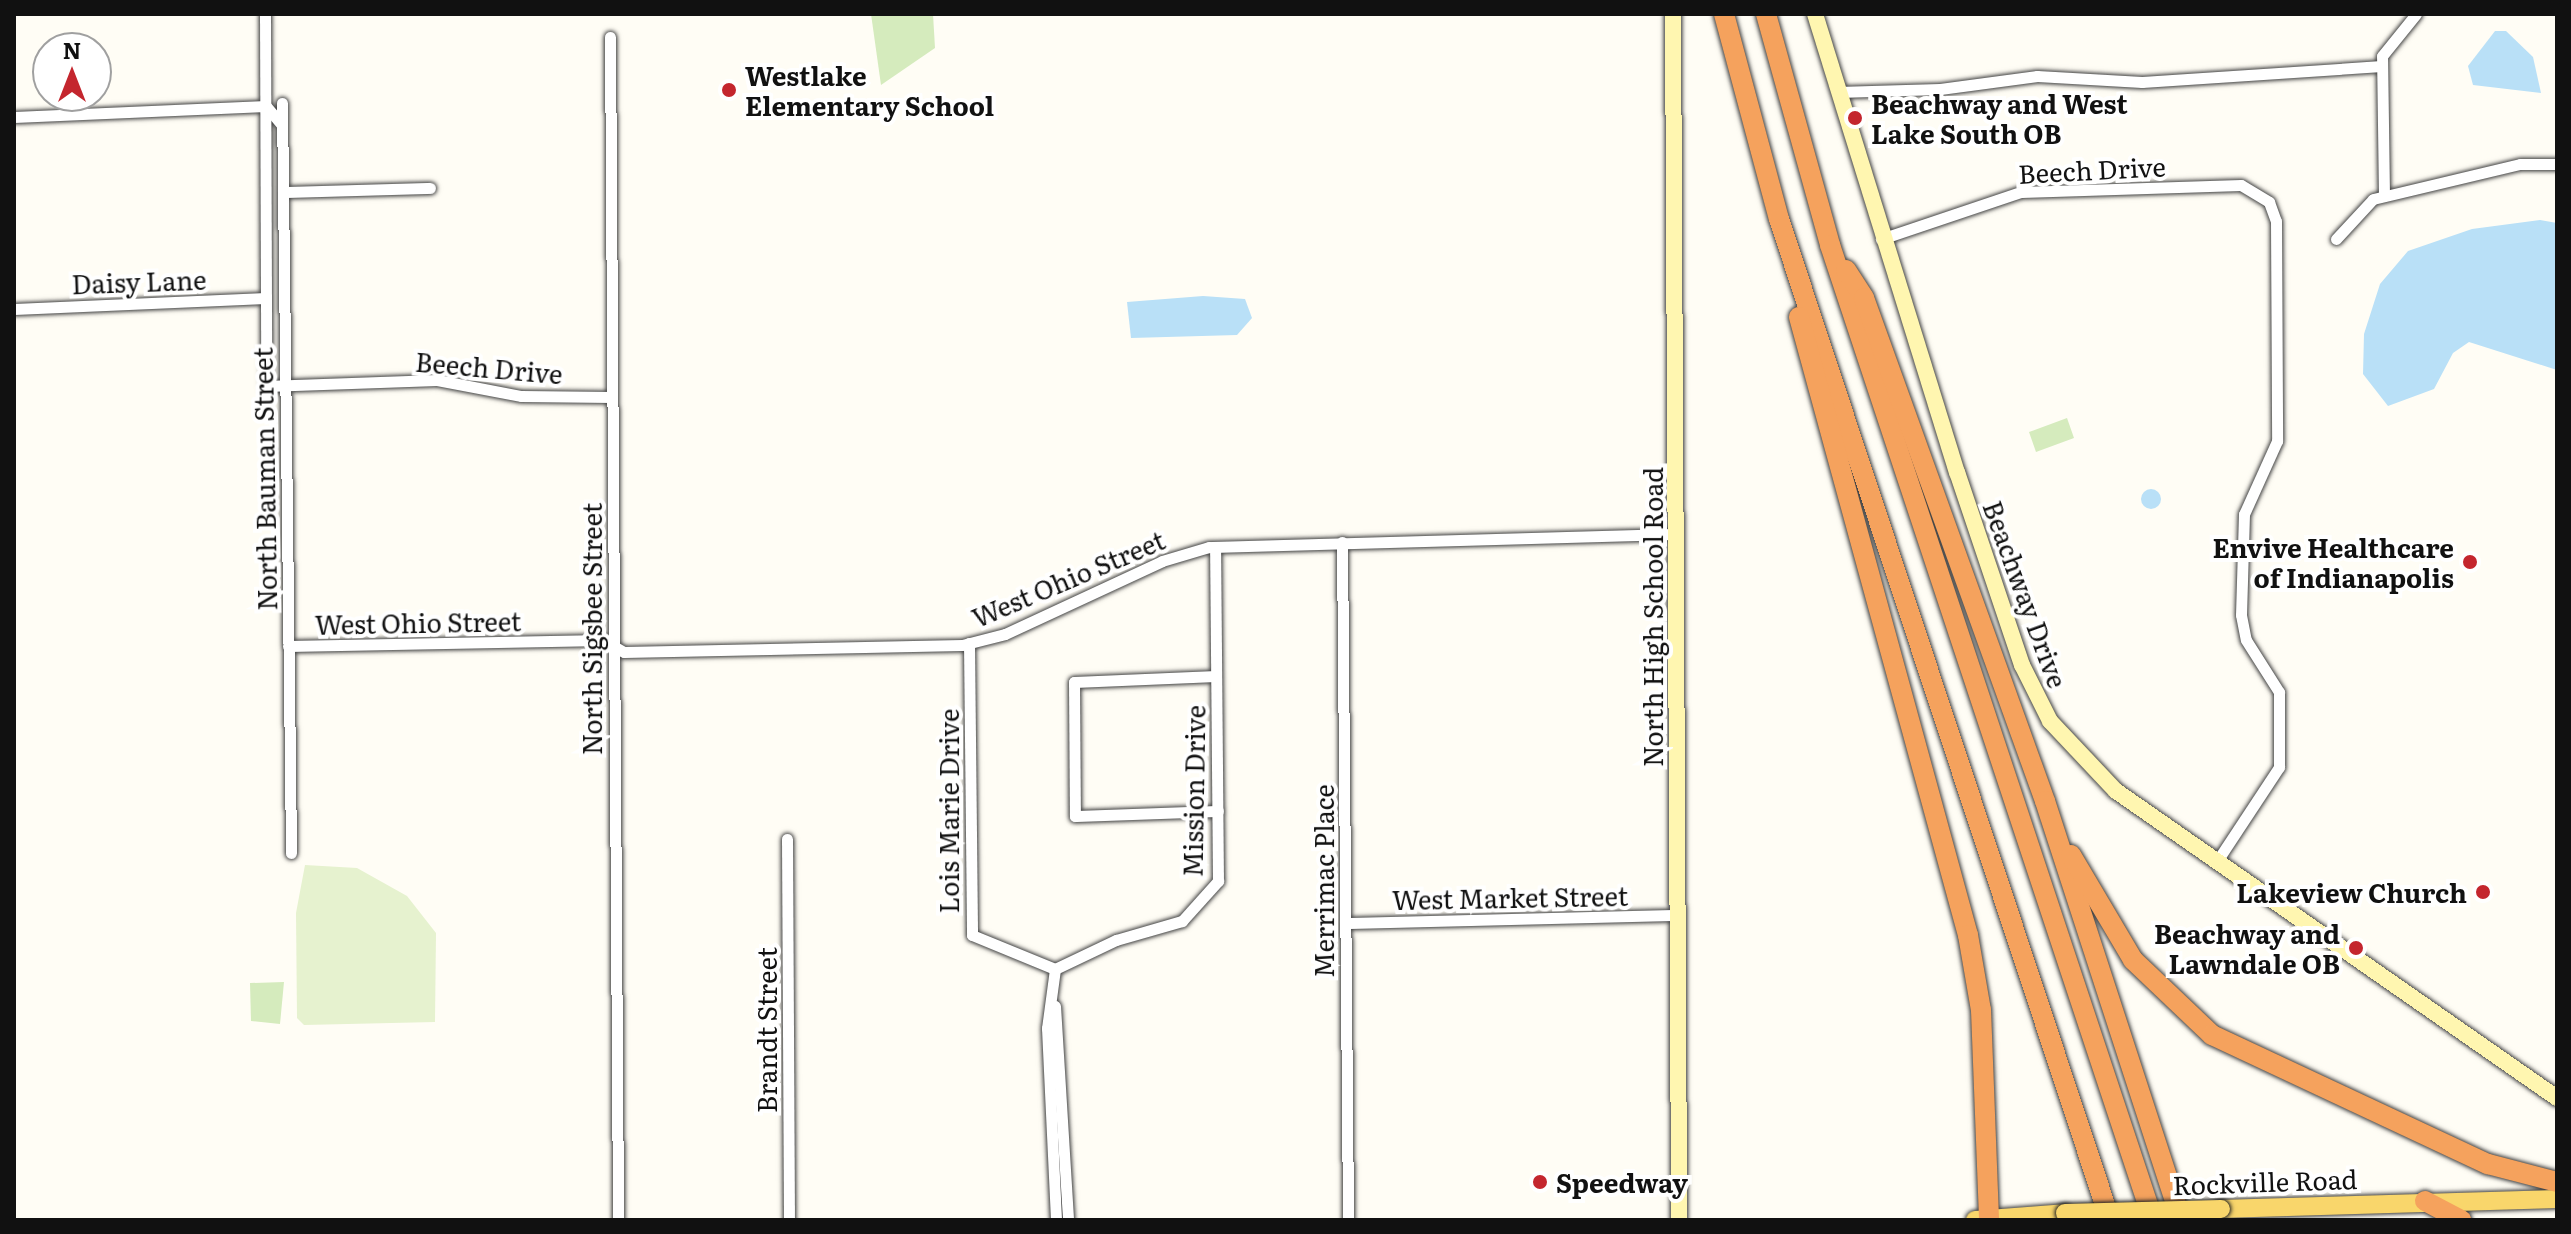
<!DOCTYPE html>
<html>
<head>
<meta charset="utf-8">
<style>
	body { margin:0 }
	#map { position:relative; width:2571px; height:1234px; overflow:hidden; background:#fffdf5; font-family:Literata,serif }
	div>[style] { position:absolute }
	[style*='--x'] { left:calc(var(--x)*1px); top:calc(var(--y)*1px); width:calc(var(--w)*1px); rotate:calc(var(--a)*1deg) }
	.green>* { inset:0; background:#d5ebbd }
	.pitch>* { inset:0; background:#e6f2cf }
	.water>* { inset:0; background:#b9e0f7 }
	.round { border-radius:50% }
	.roads { filter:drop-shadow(0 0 2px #444) drop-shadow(0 0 2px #444) }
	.street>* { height:11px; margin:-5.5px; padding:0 5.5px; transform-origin:5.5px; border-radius:5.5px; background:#fff }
	.secondary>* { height:16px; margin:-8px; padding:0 8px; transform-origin:8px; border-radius:8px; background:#fff6b0 }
	.primary>* { height:18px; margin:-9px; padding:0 9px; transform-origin:9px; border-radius:9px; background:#f9d66b }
	.highway>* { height:20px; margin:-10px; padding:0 10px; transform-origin:10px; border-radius:10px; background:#f5a25d }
	.bridges { filter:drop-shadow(0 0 2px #222) drop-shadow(0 0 2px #222) }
	.primary-bridge>* { height:18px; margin:-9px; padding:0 9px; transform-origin:9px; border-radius:9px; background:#f9d66b }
	.dots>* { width:22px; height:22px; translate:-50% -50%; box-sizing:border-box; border:4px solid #fff; border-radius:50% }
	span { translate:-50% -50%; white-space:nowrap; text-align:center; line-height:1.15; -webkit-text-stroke:8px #fff; paint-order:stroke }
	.poi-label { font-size:26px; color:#111; font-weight:700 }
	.left { translate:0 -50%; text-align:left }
	.right { translate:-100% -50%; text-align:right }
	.street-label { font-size:26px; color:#111 }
	.frame { position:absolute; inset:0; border:16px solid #111; pointer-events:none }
	.north { position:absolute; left:32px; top:32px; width:80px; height:80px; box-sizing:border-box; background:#fff; border:2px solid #a0a0a0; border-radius:50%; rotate:0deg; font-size:22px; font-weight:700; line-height:32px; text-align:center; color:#111 }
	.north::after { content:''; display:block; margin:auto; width:28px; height:36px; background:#c4262e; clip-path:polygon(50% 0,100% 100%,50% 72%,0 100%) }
</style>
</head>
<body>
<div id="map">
	<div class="green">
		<i style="clip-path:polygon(871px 14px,933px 14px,935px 48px,881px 85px)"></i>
		<i style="clip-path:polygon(2067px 418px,2074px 438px,2036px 452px,2029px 432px)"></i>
		<i style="clip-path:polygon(284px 982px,280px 1024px,251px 1021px,250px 983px)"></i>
	</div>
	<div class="pitch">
		<i style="clip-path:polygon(305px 865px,357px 868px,407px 896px,436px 933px,435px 1022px,304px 1025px,297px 1018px,296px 913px)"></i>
	</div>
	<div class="water">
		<i style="clip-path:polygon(2495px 31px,2506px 31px,2533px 57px,2541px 93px,2473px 85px,2468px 66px)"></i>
		<i style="clip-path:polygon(2540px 220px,2557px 223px,2557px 370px,2469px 342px,2453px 353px,2434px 389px,2388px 406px,2363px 374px,2364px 334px,2380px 284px,2408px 251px,2472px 229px)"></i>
		<i style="clip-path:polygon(1203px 296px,1245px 299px,1252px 318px,1237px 335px,1131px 338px,1127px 302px)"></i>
		<i class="round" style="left:2141px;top:489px;width:20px;height:20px"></i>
	</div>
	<div class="roads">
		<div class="street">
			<i style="--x:265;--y:14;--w:372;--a:89.8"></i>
			<i style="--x:266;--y:386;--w:171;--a:-2"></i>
			<i style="--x:437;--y:380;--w:86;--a:10.8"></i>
			<i style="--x:521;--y:396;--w:91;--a:0.6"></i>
			<i style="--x:610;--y:37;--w:1183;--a:89.61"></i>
			<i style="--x:1837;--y:92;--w:103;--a:-1.7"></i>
			<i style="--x:1940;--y:89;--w:98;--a:-7.6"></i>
			<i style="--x:2037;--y:76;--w:105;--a:3.3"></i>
			<i style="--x:2142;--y:82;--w:240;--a:-3.8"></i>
			<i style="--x:282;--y:103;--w:750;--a:89.31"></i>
			<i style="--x:14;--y:117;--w:252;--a:-2.5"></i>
			<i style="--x:266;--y:106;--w:25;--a:50"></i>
			<i style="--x:283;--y:192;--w:147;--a:-1.6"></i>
			<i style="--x:2384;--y:196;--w:140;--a:-90.8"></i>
			<i style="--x:2382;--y:56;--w:54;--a:-51"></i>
			<i style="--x:1881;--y:239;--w:148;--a:-18.6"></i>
			<i style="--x:2021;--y:192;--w:220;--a:-1.8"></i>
			<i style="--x:2241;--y:185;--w:33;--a:31"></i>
			<i style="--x:2269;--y:202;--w:20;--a:70"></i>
			<i style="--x:2276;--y:221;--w:220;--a:89.7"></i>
			<i style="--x:2277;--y:441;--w:80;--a:114.3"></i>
			<i style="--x:2244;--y:514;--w:101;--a:91.7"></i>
			<i style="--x:2241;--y:615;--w:25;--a:79"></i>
			<i style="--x:2246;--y:640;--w:62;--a:57.6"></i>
			<i style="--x:2279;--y:692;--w:75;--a:90"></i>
			<i style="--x:2279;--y:767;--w:113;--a:123.4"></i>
			<i style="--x:2336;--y:239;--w:54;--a:-47.2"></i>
			<i style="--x:2373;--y:199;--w:151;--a:-13.4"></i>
			<i style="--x:2520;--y:164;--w:37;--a:0"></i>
			<i style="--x:14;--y:309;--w:252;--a:-2.5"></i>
			<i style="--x:1342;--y:542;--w:678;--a:89.49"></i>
			<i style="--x:969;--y:643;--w:292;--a:89.4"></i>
			<i style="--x:972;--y:935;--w:90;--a:22.3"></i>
			<i style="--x:288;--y:646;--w:315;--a:-1.1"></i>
			<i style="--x:603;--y:640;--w:24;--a:30"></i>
			<i style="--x:624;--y:652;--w:338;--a:-1.2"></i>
			<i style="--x:962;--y:645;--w:44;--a:-14.3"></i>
			<i style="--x:1005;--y:634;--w:173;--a:-24.9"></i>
			<i style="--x:1162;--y:561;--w:49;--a:-16.6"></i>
			<i style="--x:1209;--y:547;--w:467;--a:-1.6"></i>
			<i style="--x:1216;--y:676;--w:142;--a:177.6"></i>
			<i style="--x:1074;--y:682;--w:134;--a:89.6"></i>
			<i style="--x:1075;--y:816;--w:143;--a:-2"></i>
			<i style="--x:787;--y:839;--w:381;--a:89.7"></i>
			<i style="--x:1345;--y:923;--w:332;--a:-1.4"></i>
			<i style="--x:1055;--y:969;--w:68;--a:-25.4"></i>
			<i style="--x:1116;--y:940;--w:69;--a:-16.1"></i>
			<i style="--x:1182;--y:921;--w:54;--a:-48"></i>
			<i style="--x:1218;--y:881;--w:334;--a:-90.5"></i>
			<i style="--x:1055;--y:969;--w:60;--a:97.7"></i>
			<i style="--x:1047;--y:1028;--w:192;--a:87.3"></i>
			<i style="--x:1055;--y:1006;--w:214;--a:86.5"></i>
		</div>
		<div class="secondary">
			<i style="--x:1673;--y:14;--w:1206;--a:89.71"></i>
			<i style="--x:1815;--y:14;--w:480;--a:72.8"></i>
			<i style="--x:1957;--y:472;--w:204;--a:71.4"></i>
			<i style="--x:2022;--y:665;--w:63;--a:63.4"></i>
			<i style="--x:2050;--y:721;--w:96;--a:46.7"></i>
			<i style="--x:2116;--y:791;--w:537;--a:34.84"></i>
		</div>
		<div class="primary">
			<i style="--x:2221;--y:1209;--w:336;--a:-1.7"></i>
			<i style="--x:1975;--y:1220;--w:90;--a:-4.4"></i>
		</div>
		<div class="highway">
			<i style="--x:1724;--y:14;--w:212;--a:75"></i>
			<i style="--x:1779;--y:219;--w:1054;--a:71.7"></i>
			<i style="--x:1766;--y:14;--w:240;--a:74.5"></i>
			<i style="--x:1830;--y:245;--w:1027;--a:71.67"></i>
			<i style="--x:1846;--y:270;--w:33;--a:57"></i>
			<i style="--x:1864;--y:298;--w:535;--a:70.21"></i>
			<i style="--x:2045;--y:801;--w:441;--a:72"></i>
			<i style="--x:1799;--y:317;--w:641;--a:74.71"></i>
			<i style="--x:1968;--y:935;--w:76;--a:80.2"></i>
			<i style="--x:1981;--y:1010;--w:210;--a:87.8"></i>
			<i style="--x:2071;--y:855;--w:122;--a:59.4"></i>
			<i style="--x:2133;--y:960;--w:109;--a:43.5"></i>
			<i style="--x:2212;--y:1035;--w:305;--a:25.1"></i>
			<i style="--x:2488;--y:1164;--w:71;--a:14.6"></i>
			<i style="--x:2425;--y:1201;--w:41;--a:27.8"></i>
		</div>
	</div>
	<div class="bridges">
		<div class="primary-bridge">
			<i style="--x:2065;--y:1213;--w:156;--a:-1.5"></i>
		</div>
	</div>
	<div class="dots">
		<i style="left:729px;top:90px;background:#c4262e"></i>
		<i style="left:1855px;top:118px;background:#c4262e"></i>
		<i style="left:2470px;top:562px;background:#c4262e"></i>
		<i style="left:2483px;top:892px;background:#c4262e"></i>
		<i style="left:2356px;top:948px;background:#c4262e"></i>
		<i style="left:1540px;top:1182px;background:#c4262e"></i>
	</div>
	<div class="poi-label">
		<span class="left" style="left:745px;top:90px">Westlake<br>Elementary School</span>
		<span class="left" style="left:1871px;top:118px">Beachway and West<br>Lake South OB</span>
		<span class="right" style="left:2454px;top:562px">Envive Healthcare<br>of Indianapolis</span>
		<span class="right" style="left:2467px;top:892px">Lakeview Church</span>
		<span class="right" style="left:2340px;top:948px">Beachway and<br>Lawndale OB</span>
		<span class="left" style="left:1556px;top:1182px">Speedway</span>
	</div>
	<div class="street-label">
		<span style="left:2092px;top:169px;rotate:-3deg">Beech Drive</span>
		<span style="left:139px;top:281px;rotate:-2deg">Daisy Lane</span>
		<span style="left:489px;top:367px;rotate:5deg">Beech Drive</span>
		<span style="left:264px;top:479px;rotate:-91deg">North Bauman Street</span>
		<span style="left:1068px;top:578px;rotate:-23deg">West Ohio Street</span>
		<span style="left:2026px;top:594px;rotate:70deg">Beachway Drive</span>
		<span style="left:1652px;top:617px;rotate:-90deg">North High School Road</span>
		<span style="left:418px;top:622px;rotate:-1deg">West Ohio Street</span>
		<span style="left:591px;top:629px;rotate:-90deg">North Sigsbee Street</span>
		<span style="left:1193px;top:791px;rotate:-89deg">Mission Drive</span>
		<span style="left:948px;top:811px;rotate:-90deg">Lois Marie Drive</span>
		<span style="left:1323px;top:881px;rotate:-90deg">Merrimac Place</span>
		<span style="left:1510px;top:897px;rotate:-1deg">West Market Street</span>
		<span style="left:766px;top:1030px;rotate:-90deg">Brandt Street</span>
		<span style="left:2265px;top:1181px;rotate:-2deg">Rockville Road</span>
	</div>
	<div class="frame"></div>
	<div class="north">N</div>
</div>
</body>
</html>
